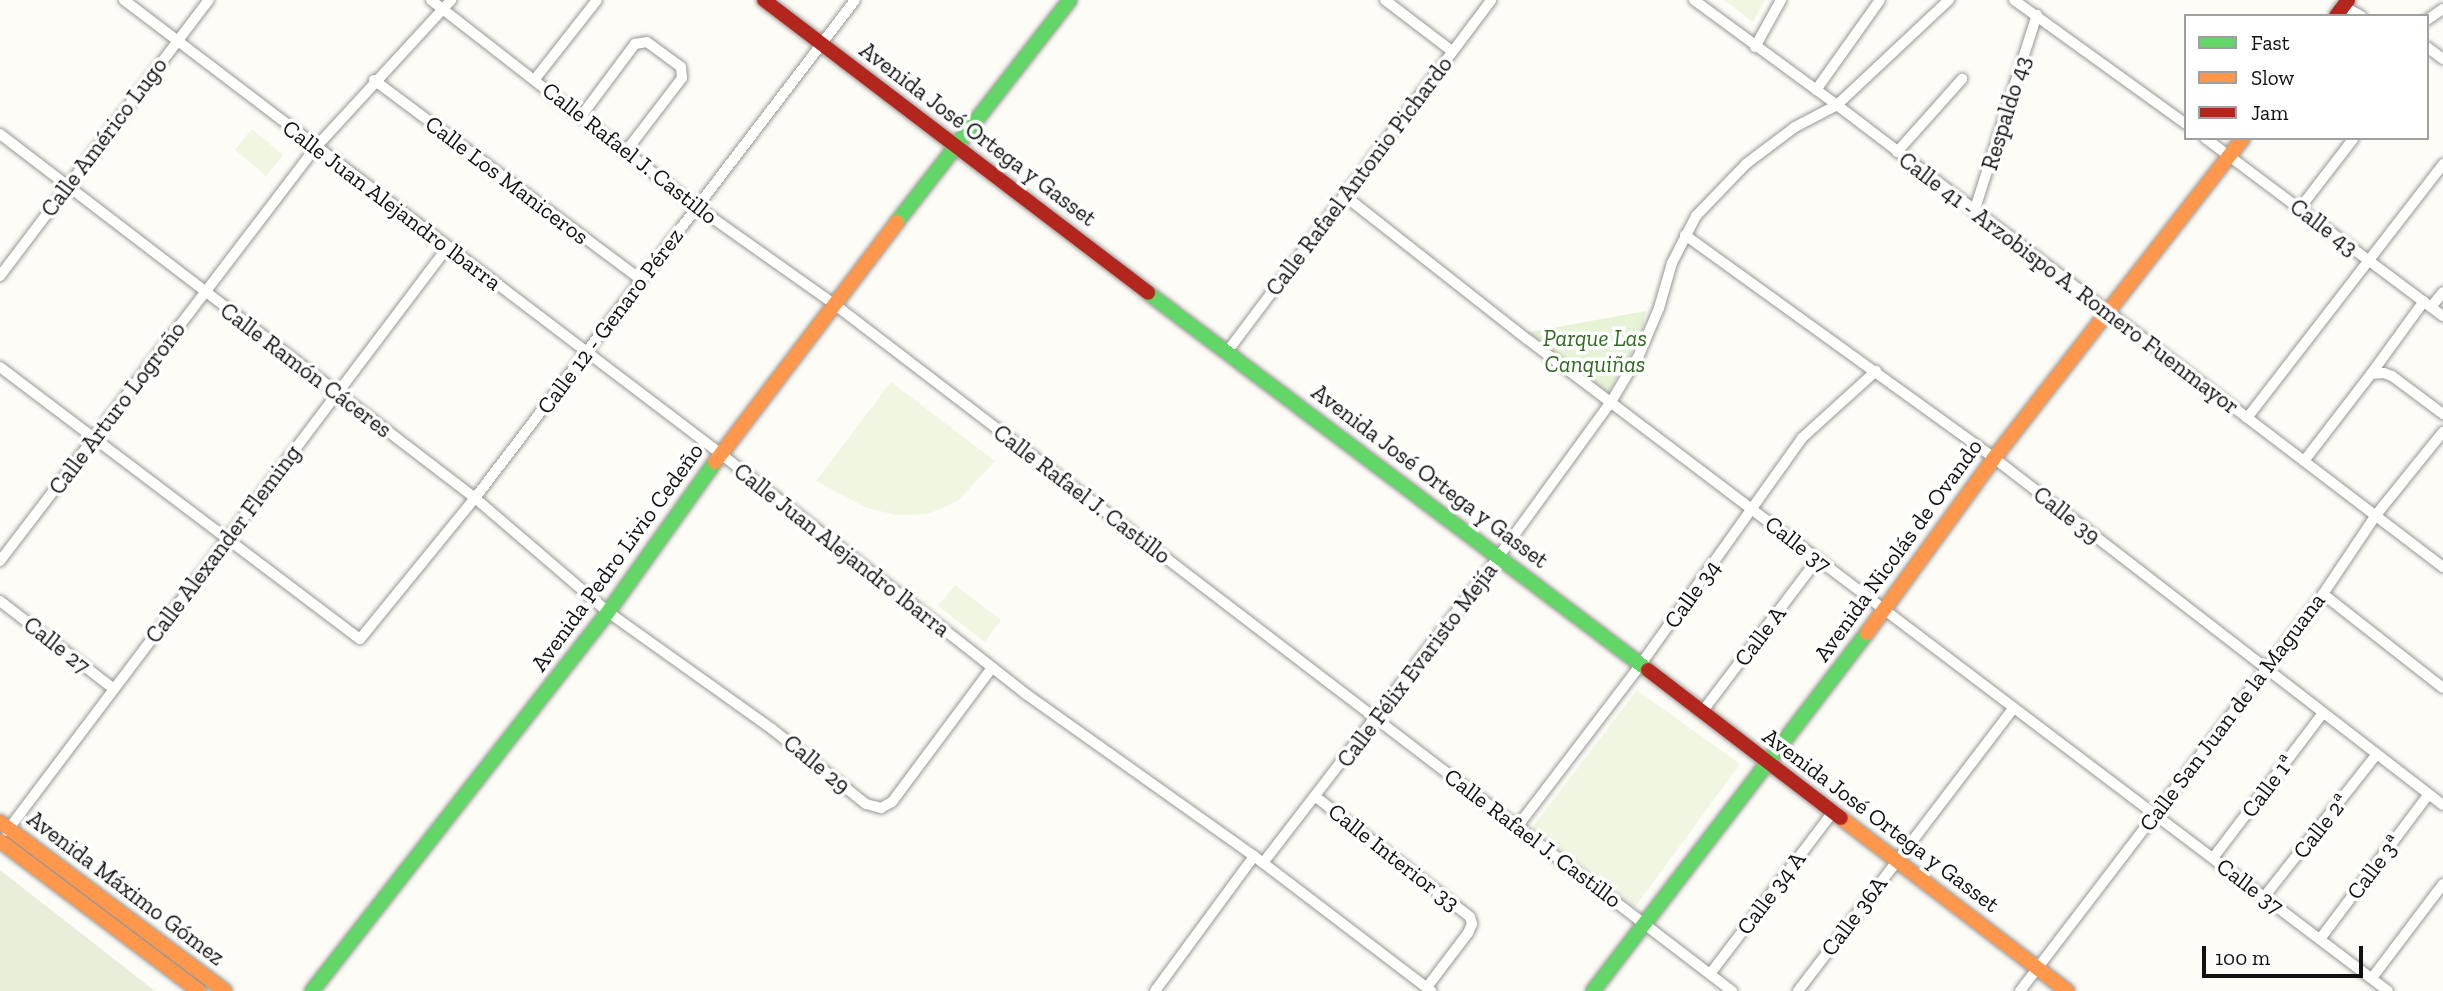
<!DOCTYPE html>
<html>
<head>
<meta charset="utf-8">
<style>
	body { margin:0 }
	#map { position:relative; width:2443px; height:991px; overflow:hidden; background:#fdfcf7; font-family:"Zilla Slab",serif }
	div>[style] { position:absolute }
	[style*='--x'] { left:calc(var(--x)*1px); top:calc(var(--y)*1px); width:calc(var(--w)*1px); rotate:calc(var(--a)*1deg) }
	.green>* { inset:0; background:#e7f3d7 }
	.cemetery>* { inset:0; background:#e9eedb }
	.pitch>* { inset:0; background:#f0f6e1 }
	.roads { filter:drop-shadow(0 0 2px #979795) drop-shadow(0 0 2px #979795) }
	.street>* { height:10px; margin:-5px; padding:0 5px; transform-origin:5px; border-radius:5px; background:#fffffe }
	.fast>* { height:14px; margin:-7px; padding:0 7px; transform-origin:7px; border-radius:7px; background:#63d668 }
	.slow>* { height:14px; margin:-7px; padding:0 7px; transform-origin:7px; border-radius:7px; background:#ff974d }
	.jam>* { height:14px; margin:-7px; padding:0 7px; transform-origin:7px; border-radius:7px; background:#b3261e }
	span { translate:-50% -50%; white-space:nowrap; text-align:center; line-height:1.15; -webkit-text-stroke:7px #fff; paint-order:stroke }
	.street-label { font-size:23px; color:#111 }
	.park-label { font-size:23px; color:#2f6b1f; font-style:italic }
	.legend { position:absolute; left:2184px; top:14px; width:245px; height:126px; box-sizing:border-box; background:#fff; border:2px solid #a0a0a0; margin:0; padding:9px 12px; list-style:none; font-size:21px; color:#111 }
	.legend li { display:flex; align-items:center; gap:14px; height:35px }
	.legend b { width:35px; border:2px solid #a0a0a0 }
	.scale { position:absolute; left:2202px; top:946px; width:161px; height:32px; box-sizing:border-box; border:4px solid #111; border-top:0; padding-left:9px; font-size:21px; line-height:24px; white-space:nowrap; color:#111; -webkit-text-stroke:5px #fff; paint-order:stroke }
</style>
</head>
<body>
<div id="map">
	<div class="green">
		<i style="clip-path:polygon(1646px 311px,1641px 337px,1605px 398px,1524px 333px)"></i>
	</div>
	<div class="cemetery">
		<i style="clip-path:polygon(0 870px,155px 991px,0 991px)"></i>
	</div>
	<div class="pitch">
		<i style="clip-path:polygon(1724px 0,1765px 0,1753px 22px)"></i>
		<i style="clip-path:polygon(252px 129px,283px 155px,266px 176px,235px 150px)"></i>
		<i style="clip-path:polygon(891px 382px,995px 461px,958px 501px,928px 514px,896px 515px,867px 508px,816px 481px)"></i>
		<i style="clip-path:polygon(955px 585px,1001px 620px,985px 642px,938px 606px)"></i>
		<i style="clip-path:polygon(1637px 690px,1740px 764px,1635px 907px,1532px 828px)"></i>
	</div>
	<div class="roads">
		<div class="street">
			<i style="--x:124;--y:0;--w:750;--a:37.25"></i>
			<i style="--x:721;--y:454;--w:388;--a:38.2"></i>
			<i style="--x:1026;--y:694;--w:280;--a:35.4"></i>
			<i style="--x:1254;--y:856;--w:223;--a:37.3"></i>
			<i style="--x:431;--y:0;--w:337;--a:37.9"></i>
			<i style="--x:697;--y:207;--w:168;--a:35.3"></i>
			<i style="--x:834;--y:304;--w:1131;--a:37.42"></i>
			<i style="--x:1385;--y:0;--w:84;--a:37.3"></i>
			<i style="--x:1694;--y:0;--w:177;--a:36.3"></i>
			<i style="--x:1837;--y:105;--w:762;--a:37.32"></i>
			<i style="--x:2014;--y:0;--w:212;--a:35.8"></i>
			<i style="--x:2343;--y:6;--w:21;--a:29"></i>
			<i style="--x:2427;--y:20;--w:19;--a:-35"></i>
			<i style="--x:1755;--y:47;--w:54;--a:-61"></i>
			<i style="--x:2427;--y:47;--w:20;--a:37"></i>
			<i style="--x:535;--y:79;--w:100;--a:-51.9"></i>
			<i style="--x:374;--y:80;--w:334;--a:36.8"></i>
			<i style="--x:1816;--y:90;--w:110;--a:-54.6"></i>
			<i style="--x:582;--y:115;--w:89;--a:-53.3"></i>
			<i style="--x:635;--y:44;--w:12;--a:-9"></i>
			<i style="--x:647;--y:42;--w:42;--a:36.3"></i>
			<i style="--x:681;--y:67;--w:11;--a:85"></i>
			<i style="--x:682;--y:78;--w:91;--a:127.4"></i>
			<i style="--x:0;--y:134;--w:598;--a:37.46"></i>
			<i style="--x:475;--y:498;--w:175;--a:40.6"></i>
			<i style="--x:608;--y:612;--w:201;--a:35.5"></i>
			<i style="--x:772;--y:729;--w:120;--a:38.6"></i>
			<i style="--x:866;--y:804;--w:16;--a:15"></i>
			<i style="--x:881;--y:808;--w:13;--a:-29"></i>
			<i style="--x:892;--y:802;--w:167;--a:-53.3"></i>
			<i style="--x:2205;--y:138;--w:297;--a:36.8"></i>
			<i style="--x:1897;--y:152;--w:98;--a:-48.3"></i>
			<i style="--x:1345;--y:196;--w:231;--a:38.2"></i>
			<i style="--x:1527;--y:339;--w:1080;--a:37.14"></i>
			<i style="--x:2300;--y:208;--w:88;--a:-52.4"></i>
			<i style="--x:1974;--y:212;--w:207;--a:-72.3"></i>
			<i style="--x:1685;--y:235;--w:381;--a:35.8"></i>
			<i style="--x:1994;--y:458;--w:567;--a:37.7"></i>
			<i style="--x:0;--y:276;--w:346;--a:-52.9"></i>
			<i style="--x:2431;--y:307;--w:19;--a:-51"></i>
			<i style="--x:1227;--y:352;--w:440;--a:-53.1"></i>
			<i style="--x:0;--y:367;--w:451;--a:37.1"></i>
			<i style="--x:360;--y:639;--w:182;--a:-50.8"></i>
			<i style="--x:475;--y:498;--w:626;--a:-52.65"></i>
			<i style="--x:2371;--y:374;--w:90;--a:-54"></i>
			<i style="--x:2247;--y:418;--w:321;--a:-52.3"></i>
			<i style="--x:2304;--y:461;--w:110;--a:-52.4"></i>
			<i style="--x:2371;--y:374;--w:13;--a:-4"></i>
			<i style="--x:2384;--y:373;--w:9;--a:21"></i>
			<i style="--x:2392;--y:376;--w:64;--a:36.7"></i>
			<i style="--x:0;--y:561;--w:521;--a:-52.65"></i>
			<i style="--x:316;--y:147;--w:200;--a:-47.4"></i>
			<i style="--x:2323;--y:594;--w:152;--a:38.1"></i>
			<i style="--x:0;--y:601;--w:144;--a:37.7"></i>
			<i style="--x:1702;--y:712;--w:191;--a:-52.9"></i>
			<i style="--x:1316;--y:797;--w:195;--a:37.9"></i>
			<i style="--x:1470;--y:917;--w:7;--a:74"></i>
			<i style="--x:1472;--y:924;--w:10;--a:114"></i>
			<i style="--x:1468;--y:933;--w:68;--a:127.2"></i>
			<i style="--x:1517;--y:827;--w:205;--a:-52.7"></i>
			<i style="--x:1641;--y:664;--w:277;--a:-54.5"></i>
			<i style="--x:1802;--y:438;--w:100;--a:-42.2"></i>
			<i style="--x:7;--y:831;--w:730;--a:-52.96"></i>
			<i style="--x:2213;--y:858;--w:182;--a:-52.8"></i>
			<i style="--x:1263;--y:863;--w:387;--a:-52.4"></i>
			<i style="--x:1499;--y:556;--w:190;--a:-54"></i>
			<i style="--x:1611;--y:402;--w:55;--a:-59.2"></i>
			<i style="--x:1639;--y:355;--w:51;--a:-66.9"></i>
			<i style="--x:1659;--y:308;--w:47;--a:-73.9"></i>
			<i style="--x:1672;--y:263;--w:53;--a:-62.9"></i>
			<i style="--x:1696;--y:216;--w:72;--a:-46.1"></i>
			<i style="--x:1746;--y:164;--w:61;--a:-37.1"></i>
			<i style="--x:1795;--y:127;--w:47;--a:-27.6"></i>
			<i style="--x:1837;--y:105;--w:154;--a:-43.2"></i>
			<i style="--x:2264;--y:897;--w:182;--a:-51.7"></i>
			<i style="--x:2320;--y:939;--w:181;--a:-53.1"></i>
			<i style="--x:1710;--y:974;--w:203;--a:-52.8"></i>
			<i style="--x:2372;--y:978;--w:118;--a:-52.9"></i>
			<i style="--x:1155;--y:991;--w:167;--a:-53.7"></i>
			<i style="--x:1798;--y:991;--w:355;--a:-52.7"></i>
			<i style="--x:2020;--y:991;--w:499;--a:-52.6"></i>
			<i style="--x:2323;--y:594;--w:95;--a:-56.1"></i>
			<i style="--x:2376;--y:515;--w:107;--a:-51.1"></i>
		</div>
		<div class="fast">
			<i style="--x:897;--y:222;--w:281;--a:-52.1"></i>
			<i style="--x:1148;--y:293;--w:626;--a:37.02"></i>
			<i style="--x:312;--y:991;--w:481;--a:-52"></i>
			<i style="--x:608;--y:612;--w:184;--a:-54.5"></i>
			<i style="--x:1593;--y:991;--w:451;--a:-52.6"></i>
		</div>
		<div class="slow">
			<i style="--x:715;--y:462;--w:301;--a:-52.8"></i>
			<i style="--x:1867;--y:633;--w:216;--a:-54"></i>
			<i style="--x:1994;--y:458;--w:405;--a:-52.1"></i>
			<i style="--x:1841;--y:818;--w:285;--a:37.4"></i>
			<i style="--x:0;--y:822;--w:281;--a:36.9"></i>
			<i style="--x:0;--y:841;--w:249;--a:37"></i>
		</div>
		<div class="jam">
			<i style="--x:764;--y:0;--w:483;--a:37.3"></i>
			<i style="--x:2336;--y:16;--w:20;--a:-53"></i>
			<i style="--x:1648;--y:670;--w:243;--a:37.5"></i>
		</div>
	</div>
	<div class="street-label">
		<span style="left:2006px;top:113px;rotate:-73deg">Respaldo 43</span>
		<span style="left:978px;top:134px;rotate:37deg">Avenida José Ortega y Gasset</span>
		<span style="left:104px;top:137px;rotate:-53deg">Calle Américo Lugo</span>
		<span style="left:630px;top:153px;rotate:38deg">Calle Rafael J. Castillo</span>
		<span style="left:1359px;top:176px;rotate:-53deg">Calle Rafael Antonio Pichardo</span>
		<span style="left:507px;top:180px;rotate:37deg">Calle Los Maniceros</span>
		<span style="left:392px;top:205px;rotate:37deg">Calle Juan Alejandro lbarra</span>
		<span style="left:2324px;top:227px;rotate:37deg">Calle 43</span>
		<span style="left:2069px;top:283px;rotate:37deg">Calle 41 - Arzobispo A. Romero Fuenmayor</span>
		<span style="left:610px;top:321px;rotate:-53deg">Calle 12 - Genaro Pérez</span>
		<span style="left:306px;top:370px;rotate:37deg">Calle Ramón Cáceres</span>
		<span style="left:117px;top:408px;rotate:-53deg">Calle Arturo Logroño</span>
		<span style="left:1430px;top:476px;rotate:37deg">Avenida José Ortega y Gasset</span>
		<span style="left:1082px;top:494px;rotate:37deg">Calle Rafael J. Castillo</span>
		<span style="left:2067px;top:515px;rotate:38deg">Calle 39</span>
		<span style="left:223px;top:544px;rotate:-53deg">Calle Alexander Fleming</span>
		<span style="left:1798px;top:544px;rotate:38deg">Calle 37</span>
		<span style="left:842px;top:550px;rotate:38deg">Calle Juan Alejandro lbarra</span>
		<span style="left:1898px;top:550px;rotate:-54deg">Avenida Nicolás de Ovando</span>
		<span style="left:617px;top:557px;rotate:-54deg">Avenida Pedro Livio Cedeño</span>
		<span style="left:1692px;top:594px;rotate:-54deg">Calle 34</span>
		<span style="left:1760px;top:636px;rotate:-53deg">Calle A</span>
		<span style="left:57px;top:645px;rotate:38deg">Calle 27</span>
		<span style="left:1417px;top:665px;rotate:-53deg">Calle Félix Evaristo Mejía</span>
		<span style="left:2232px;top:712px;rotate:-53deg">Calle San Juan de la Maguana</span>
		<span style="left:817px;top:764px;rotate:39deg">Calle 29</span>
		<span style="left:2268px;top:786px;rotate:-53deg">Calle 1ª</span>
		<span style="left:1881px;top:820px;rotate:37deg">Avenida José Ortega y Gasset</span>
		<span style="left:2321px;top:826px;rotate:-52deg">Calle 2ª</span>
		<span style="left:1533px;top:838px;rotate:37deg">Calle Rafael J. Castillo</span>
		<span style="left:1394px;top:857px;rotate:38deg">Calle Interior 33</span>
		<span style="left:2374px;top:867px;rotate:-53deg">Calle 3ª</span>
		<span style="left:2250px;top:886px;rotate:37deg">Calle 37</span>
		<span style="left:126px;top:888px;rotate:37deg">Avenida Máximo Gómez</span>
		<span style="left:1771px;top:893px;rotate:-53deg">Calle 34 A</span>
		<span style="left:1854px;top:916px;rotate:-53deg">Calle 36A</span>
	</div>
	<div class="park-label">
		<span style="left:1595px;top:351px">Parque Las<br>Canquiñas</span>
	</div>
	<ul class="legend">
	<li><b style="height:9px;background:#63d668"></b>Fast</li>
	<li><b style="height:9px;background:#ff974d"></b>Slow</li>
	<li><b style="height:9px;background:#b3261e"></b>Jam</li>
	</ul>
	<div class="scale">100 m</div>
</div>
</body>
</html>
